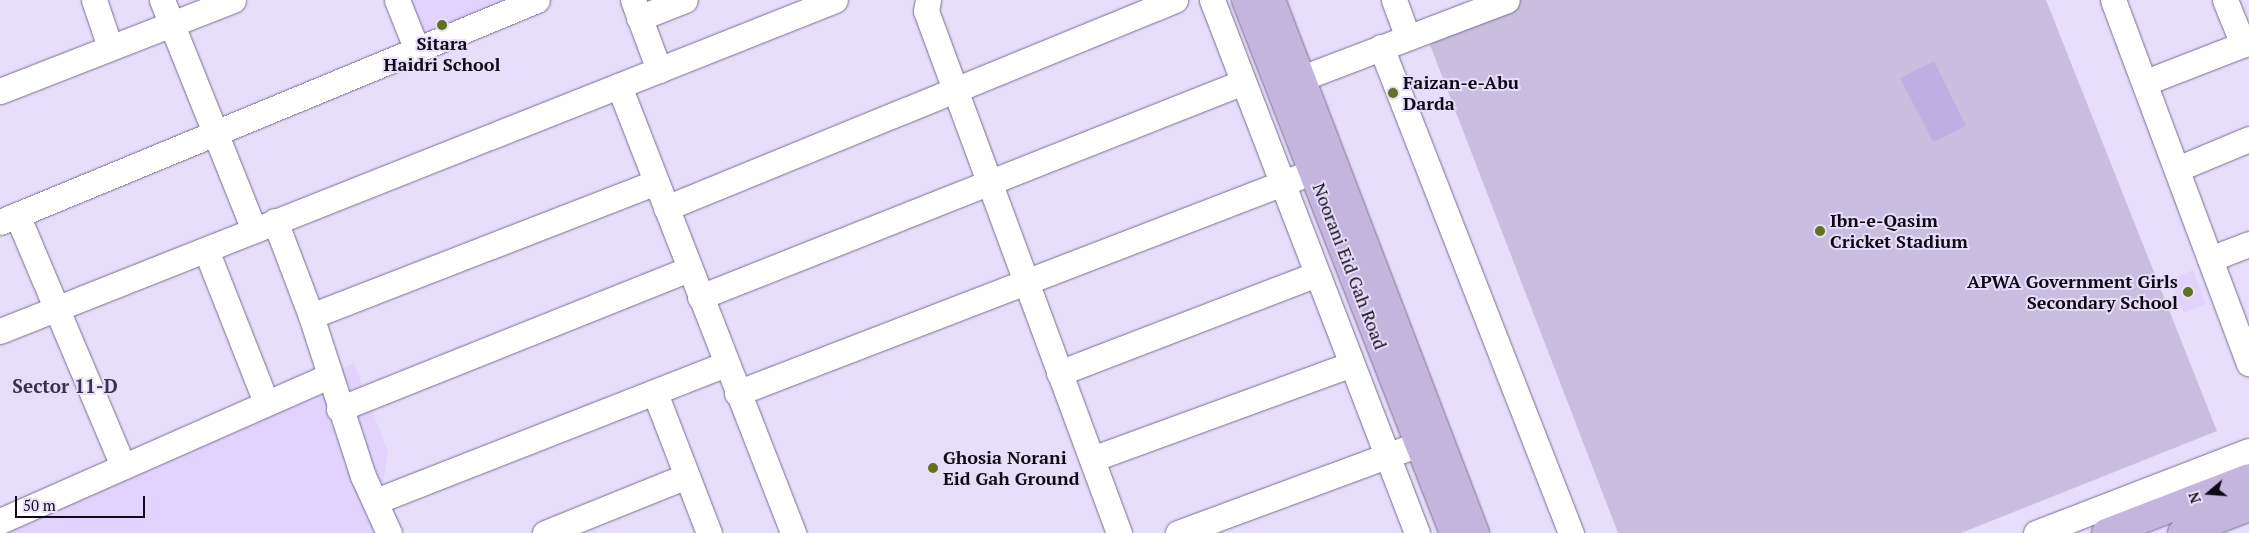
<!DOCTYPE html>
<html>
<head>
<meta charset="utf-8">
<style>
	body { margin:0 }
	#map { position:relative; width:2249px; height:533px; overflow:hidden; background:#e7defb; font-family:"PT Serif",serif }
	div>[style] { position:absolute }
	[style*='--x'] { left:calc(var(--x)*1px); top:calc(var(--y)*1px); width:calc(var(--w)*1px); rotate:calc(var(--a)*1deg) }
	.built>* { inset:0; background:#e1d3fe }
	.green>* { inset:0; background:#c9bedf }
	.building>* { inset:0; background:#bfaee1 }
	.roads { filter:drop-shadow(0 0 1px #796e8e) drop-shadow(0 0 1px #796e8e) }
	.minor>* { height:25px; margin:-12.5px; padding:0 12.5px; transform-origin:12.5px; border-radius:12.5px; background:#fff }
	.major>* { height:28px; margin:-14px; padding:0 14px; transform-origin:14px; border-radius:14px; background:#c4b5df }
	.dots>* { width:14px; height:14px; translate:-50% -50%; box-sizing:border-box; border:2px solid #e7defb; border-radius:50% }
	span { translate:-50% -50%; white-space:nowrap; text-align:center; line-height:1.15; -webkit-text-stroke:4px #e7defb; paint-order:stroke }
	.poi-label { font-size:18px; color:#0e0a15; font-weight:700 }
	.left { translate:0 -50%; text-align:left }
	.right { translate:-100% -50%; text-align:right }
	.street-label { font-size:18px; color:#0e0a15 }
	.neighbourhood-label { font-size:19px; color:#3a314d; font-weight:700 }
	.north { position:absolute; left:2184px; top:468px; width:50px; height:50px; -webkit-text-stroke:4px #e7defb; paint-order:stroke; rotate:252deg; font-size:14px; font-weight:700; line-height:20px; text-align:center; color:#0e0a15 }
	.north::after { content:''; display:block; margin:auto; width:18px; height:22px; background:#0e0a15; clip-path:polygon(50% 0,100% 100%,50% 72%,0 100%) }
	.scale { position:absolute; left:15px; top:496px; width:130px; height:22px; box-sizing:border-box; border:2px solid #0e0a15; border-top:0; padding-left:6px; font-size:15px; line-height:18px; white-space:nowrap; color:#0e0a15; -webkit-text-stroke:4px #e7defb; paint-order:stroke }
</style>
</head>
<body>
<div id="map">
	<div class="built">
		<i style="clip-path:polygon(397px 0,537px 0,417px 50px)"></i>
		<i style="clip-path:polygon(2193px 270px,2206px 304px,2184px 313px,2170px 280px)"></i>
		<i style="clip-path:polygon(354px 363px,388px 452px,379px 505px,390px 533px,0 533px,0 521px)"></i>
	</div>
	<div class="green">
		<i style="clip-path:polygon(1507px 0,2046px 0,2217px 431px,1961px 533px,1618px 533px,1425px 32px)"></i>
	</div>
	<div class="building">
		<i style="clip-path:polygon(1934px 61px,1966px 126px,1933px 142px,1900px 78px)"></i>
	</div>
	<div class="roads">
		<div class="minor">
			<i style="--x:94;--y:0;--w:50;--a:71.2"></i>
			<i style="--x:162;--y:0;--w:248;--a:68.2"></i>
			<i style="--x:397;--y:0;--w:54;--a:68.2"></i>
			<i style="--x:633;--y:0;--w:75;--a:69.6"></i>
			<i style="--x:928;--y:0;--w:11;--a:100"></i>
			<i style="--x:926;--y:11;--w:557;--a:69.71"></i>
			<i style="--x:1212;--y:0;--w:571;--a:68.96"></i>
			<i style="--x:1394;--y:0;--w:40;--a:69.8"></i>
			<i style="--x:2113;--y:0;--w:388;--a:69.5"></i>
			<i style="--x:2225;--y:0;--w:48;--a:67.8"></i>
			<i style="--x:639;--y:18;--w:49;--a:-21.4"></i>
			<i style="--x:1381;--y:47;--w:522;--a:68.65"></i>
			<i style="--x:1302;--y:78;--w:219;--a:-20.8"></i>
			<i style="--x:2146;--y:82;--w:110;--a:-21.2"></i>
			<i style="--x:619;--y:86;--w:480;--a:68.7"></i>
			<i style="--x:0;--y:91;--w:250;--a:-21.3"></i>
			<i style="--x:2177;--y:169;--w:78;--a:-22.6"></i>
			<i style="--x:666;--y:208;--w:550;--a:-22.23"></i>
			<i style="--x:17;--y:215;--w:272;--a:67.1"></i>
			<i style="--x:275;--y:221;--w:102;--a:69.2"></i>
			<i style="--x:311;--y:316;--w:168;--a:72"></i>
			<i style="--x:363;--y:476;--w:63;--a:65.5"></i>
			<i style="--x:0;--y:222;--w:581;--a:-22.46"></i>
			<i style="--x:206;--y:250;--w:163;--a:68.5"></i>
			<i style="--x:2210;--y:259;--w:42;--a:-21"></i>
			<i style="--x:700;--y:297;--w:584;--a:-21.6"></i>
			<i style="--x:311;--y:316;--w:370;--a:-21.2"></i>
			<i style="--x:0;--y:331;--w:898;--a:-21.62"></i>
			<i style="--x:1059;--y:373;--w:276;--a:-21"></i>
			<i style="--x:655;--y:393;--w:150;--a:68.9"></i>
			<i style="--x:737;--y:393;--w:618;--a:-21.04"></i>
			<i style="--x:339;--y:409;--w:377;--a:-21.8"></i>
			<i style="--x:1092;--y:459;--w:276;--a:-20.1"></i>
			<i style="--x:376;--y:501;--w:376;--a:-21.4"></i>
			<i style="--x:0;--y:521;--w:359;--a:-23.8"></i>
			<i style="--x:545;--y:533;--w:153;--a:-21.9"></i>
			<i style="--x:1178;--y:533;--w:256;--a:-20.3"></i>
			<i style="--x:2036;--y:533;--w:228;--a:-21.1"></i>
		</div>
		<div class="major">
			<i style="--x:1246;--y:0;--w:572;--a:68.68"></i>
			<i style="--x:1271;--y:0;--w:571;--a:69.06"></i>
			<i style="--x:2106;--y:533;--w:153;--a:-21"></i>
			<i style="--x:2182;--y:533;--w:72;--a:-21.2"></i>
		</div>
	</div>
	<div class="dots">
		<i style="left:442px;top:25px;background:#61711d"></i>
		<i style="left:1393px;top:93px;background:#61711d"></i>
		<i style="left:1820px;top:231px;background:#61711d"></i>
		<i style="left:2188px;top:292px;background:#61711d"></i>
		<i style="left:933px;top:468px;background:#61711d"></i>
	</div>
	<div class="poi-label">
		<span style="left:442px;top:54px">Sitara<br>Haidri School</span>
		<span class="left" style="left:1403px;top:93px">Faizan-e-Abu<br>Darda</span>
		<span class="left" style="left:1830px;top:231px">Ibn-e-Qasim<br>Cricket Stadium</span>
		<span class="right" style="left:2178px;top:292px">APWA Government Girls<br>Secondary School</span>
		<span class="left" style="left:943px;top:468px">Ghosia Norani<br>Eid Gah Ground</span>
	</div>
	<div class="street-label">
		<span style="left:1350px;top:266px;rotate:69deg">Noorani Eid Gah Road</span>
	</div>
	<div class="neighbourhood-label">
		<span style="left:65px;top:386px">Sector 11-D</span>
	</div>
	<div class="north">N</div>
	<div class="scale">50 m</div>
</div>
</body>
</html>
